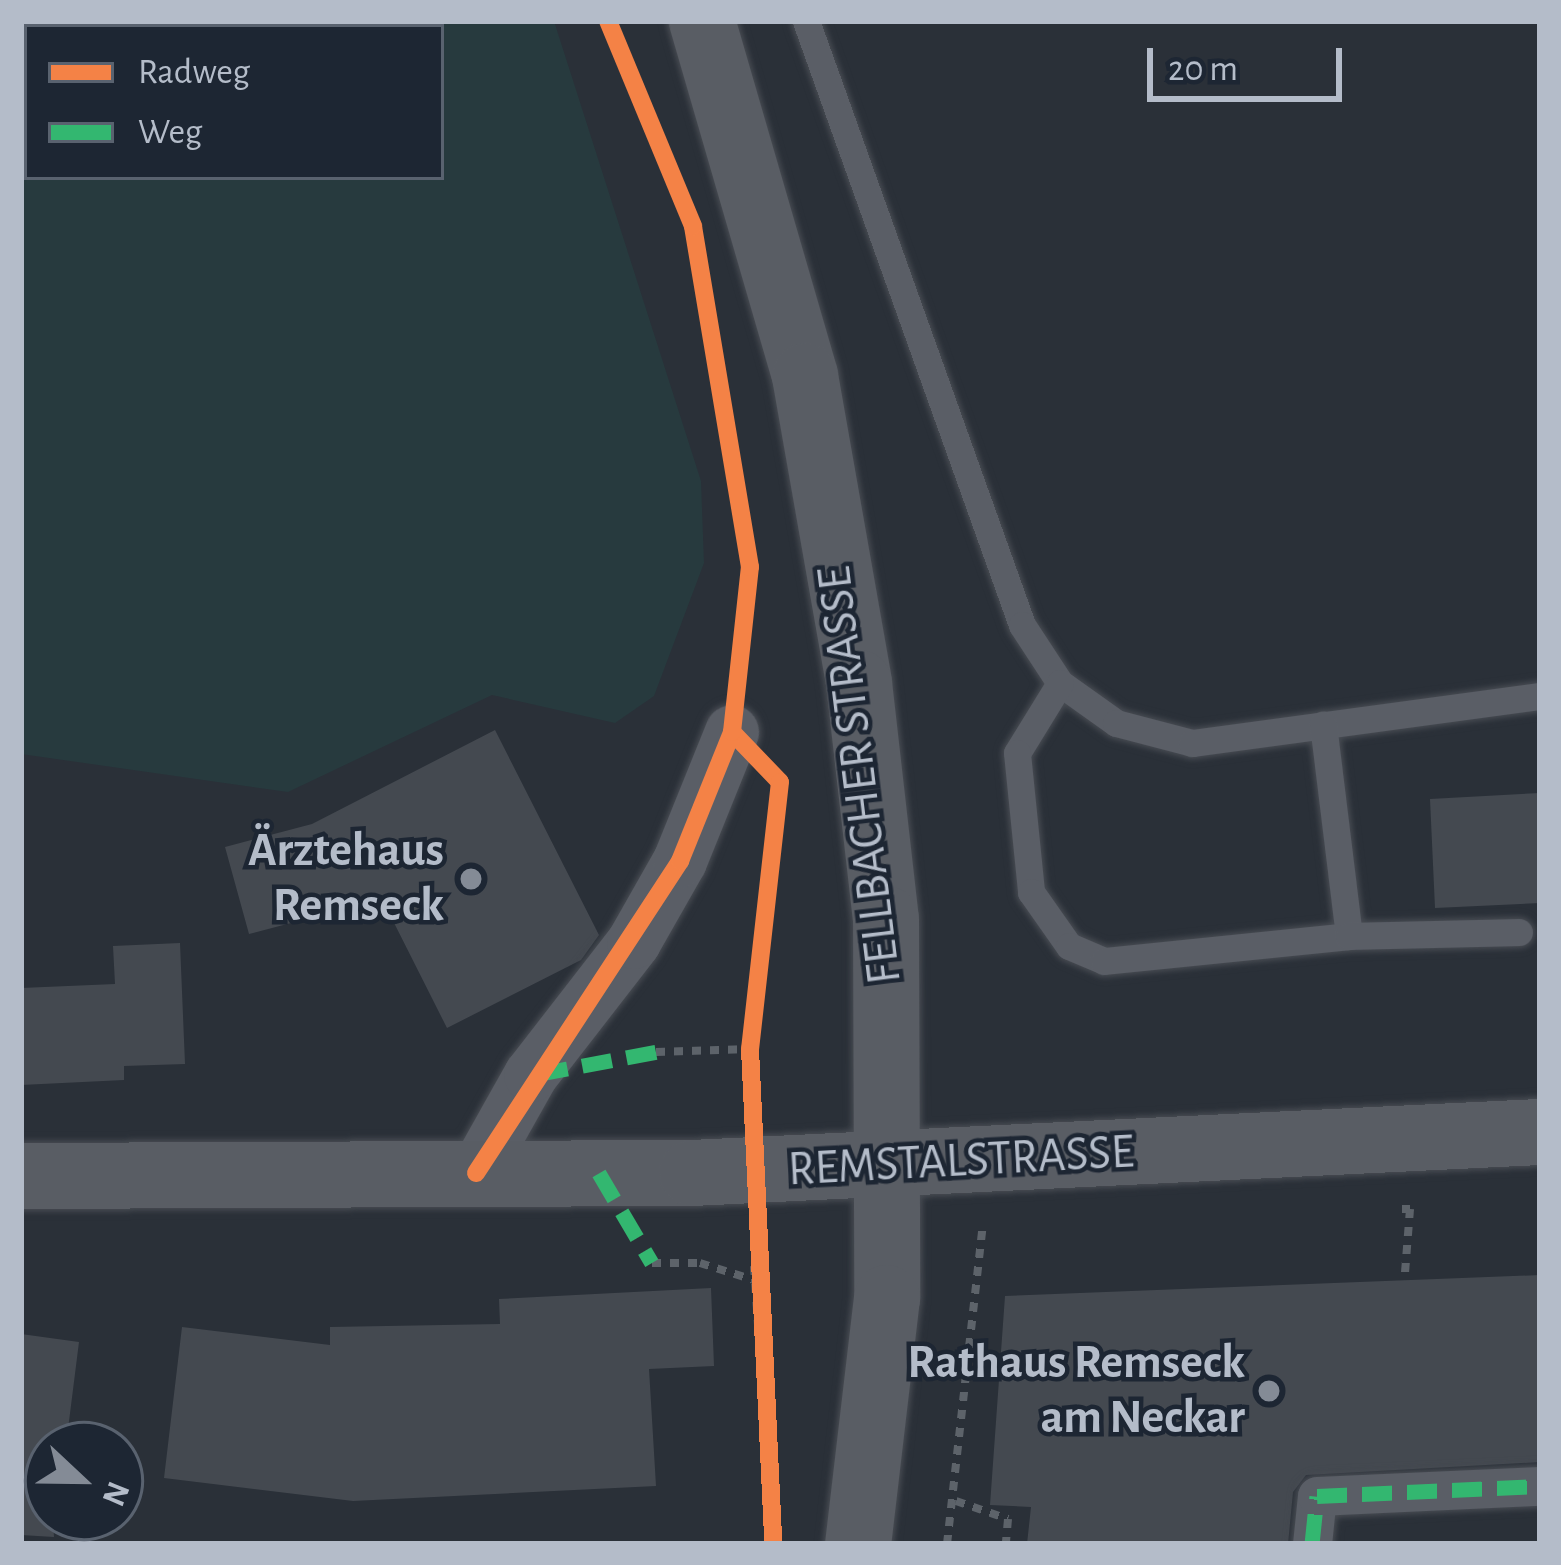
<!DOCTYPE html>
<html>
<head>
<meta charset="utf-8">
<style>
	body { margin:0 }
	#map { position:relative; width:1561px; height:1565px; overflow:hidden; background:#2a3038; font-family:"Alegreya Sans",sans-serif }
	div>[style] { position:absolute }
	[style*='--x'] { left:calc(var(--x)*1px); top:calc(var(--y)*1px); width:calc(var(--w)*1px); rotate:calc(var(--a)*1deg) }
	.green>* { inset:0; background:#273a3e }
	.building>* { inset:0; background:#444950 }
	.path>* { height:8px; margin-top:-4px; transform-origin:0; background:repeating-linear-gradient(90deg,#5d636a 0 9px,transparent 0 18px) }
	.roads { filter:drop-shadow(0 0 3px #484c53) drop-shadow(0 0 3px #484c53) }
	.service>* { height:27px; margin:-13.5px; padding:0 13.5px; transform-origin:13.5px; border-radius:13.5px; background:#5a5e66 }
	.pedestrian>* { height:39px; margin:-19.5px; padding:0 19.5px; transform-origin:19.5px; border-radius:19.5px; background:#5a5e66 }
	.minor>* { height:54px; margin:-27px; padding:0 27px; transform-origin:27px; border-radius:27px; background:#5a5e66 }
	.secondary>* { height:66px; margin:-33px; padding:0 33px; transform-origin:33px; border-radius:33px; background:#595d64 }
	.quiet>* { height:15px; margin-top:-7.5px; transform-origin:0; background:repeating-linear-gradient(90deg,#33b770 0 30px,transparent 0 45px) }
	.cycleway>* { height:18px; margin:-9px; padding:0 9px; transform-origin:9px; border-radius:9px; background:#f48246 }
	.dots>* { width:33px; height:33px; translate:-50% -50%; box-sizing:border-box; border:6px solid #1d2633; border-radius:50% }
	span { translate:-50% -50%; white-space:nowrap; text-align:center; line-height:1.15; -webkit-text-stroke:9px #1d2633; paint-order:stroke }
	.street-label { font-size:48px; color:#b4bcc9 }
	.poi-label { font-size:48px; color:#b4bcc9; font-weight:700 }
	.right { translate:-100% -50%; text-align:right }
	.frame { position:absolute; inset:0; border:24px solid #b4bcc9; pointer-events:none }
	.legend { position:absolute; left:24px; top:24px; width:420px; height:156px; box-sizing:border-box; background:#1d2633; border:3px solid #59626f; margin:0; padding:15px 21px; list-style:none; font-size:36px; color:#b4bcc9 }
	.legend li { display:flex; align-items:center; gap:24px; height:60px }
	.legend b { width:60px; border:3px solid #59626f }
	.north { position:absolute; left:24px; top:1421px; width:120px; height:120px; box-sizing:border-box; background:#1d2633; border:3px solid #59626f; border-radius:50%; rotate:112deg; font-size:33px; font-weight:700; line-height:48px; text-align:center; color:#b4bcc9 }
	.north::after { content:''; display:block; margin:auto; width:42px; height:54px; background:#848b96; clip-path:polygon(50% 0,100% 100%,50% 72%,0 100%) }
	.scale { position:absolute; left:1147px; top:48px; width:195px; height:54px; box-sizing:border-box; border:6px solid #b4bcc9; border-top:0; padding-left:15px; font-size:36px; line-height:42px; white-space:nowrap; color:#b4bcc9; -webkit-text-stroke:9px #1d2633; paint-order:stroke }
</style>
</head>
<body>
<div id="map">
	<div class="green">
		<i style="clip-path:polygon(evenodd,21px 21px,554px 21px,701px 481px,704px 563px,654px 696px,615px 723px,492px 695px,288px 792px,21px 754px,21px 21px,27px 27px,441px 27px,441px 177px,27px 177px,27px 27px)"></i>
	</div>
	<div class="building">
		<i style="clip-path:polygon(495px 730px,599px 935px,581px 960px,447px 1028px,382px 899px,249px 934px,225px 847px,312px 824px)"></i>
		<i style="clip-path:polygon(1540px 793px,1540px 903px,1435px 908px,1430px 799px)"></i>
		<i style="clip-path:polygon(180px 943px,185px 1064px,124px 1066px,124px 1080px,21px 1085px,21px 988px,115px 984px,113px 946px)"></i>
		<i style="clip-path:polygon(1540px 1275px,1540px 1462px,1306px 1475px,1293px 1492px,1288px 1544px,1027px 1544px,1031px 1507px,990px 1505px,1005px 1296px)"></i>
		<i style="clip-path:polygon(711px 1288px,714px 1366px,649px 1369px,656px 1486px,353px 1501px,164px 1478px,182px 1327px,330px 1345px,330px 1327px,500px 1324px,499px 1299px)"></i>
		<i style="clip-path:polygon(21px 1334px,79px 1342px,66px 1445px,48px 1445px,54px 1537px,21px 1535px)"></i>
	</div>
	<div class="path">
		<i style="--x:656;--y:1052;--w:94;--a:-1.8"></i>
		<i style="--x:751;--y:1089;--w:70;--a:-90.8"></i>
		<i style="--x:750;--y:1019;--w:235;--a:-82.9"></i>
		<i style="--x:1402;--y:1209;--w:8;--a:0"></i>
		<i style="--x:1410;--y:1209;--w:64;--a:94.5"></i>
		<i style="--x:652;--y:1263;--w:48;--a:0"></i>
		<i style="--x:700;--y:1263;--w:57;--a:17.5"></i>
		<i style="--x:754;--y:1266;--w:279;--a:86.1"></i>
		<i style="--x:956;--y:1501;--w:55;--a:19.1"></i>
		<i style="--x:1008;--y:1519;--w:25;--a:95"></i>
		<i style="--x:947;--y:1544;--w:322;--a:-83.6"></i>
	</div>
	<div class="roads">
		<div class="service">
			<i style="--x:806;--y:21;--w:641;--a:70.32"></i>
			<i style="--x:1022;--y:625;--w:69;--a:56.8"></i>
			<i style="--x:1060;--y:683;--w:69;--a:35.5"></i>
			<i style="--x:1116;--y:723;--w:79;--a:14.7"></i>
			<i style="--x:1192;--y:743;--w:351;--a:-7.7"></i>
			<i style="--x:1060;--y:683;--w:82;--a:121.6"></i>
			<i style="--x:1017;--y:753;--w:140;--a:84.2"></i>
			<i style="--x:1031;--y:892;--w:66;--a:54.9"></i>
			<i style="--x:1069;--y:946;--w:38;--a:23"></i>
			<i style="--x:1104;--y:961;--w:246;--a:-5.8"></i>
			<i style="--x:1349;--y:936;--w:213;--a:-97"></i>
			<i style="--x:1349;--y:936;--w:170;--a:-1.3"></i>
		</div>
		<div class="pedestrian">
			<i style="--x:1312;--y:1544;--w:48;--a:-84.1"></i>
			<i style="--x:1317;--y:1496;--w:223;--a:-2.6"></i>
		</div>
		<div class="minor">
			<i style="--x:21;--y:31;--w:50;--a:83.2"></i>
			<i style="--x:476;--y:1173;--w:112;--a:-60.7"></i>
			<i style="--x:531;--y:1075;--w:168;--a:-52.2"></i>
			<i style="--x:634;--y:942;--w:93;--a:-60.4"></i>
			<i style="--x:680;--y:861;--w:139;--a:-68"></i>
		</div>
		<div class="secondary">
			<i style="--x:702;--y:21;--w:370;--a:73.8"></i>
			<i style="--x:805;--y:376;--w:312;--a:80"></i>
			<i style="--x:859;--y:683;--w:238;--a:83.5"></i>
			<i style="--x:886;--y:919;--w:379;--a:89.8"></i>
			<i style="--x:887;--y:1298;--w:248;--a:96.7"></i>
			<i style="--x:21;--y:1176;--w:671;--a:-0.26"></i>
			<i style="--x:692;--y:1173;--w:849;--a:-2.77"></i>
		</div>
	</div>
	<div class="quiet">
		<i style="--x:538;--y:1074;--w:120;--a:-10.6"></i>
		<i style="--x:599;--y:1173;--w:104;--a:59.5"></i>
		<i style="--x:1312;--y:1544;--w:48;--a:-84.1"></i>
		<i style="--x:1317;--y:1496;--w:223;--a:-2.6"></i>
	</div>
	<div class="cycleway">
		<i style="--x:732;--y:732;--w:69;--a:46.2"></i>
		<i style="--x:780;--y:782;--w:269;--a:96.4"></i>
		<i style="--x:750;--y:1049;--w:496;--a:87.3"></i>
		<i style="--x:476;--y:1173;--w:373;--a:-56.8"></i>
		<i style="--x:680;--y:861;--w:139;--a:-68"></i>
		<i style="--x:732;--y:732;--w:166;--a:-83.8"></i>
		<i style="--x:750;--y:567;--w:346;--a:-99.5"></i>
		<i style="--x:693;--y:226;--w:222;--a:-112.5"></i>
	</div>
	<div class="dots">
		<i style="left:471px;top:879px;background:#848b96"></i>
		<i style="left:1269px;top:1391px;background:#848b96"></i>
	</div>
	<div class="street-label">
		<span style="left:861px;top:775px;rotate:-97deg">FELLBACHER STRASSE</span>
		<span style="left:961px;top:1162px;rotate:-3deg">REMSTALSTRASSE</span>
	</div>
	<div class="poi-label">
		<span class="right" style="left:444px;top:879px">Ärztehaus<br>Remseck</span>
		<span class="right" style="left:1245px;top:1391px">Rathaus Remseck<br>am Neckar</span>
	</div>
	<div class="frame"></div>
	<ul class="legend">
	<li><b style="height:15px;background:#f48246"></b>Radweg</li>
	<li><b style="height:15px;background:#33b770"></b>Weg</li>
	</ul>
	<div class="north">N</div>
	<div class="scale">20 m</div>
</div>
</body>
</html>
